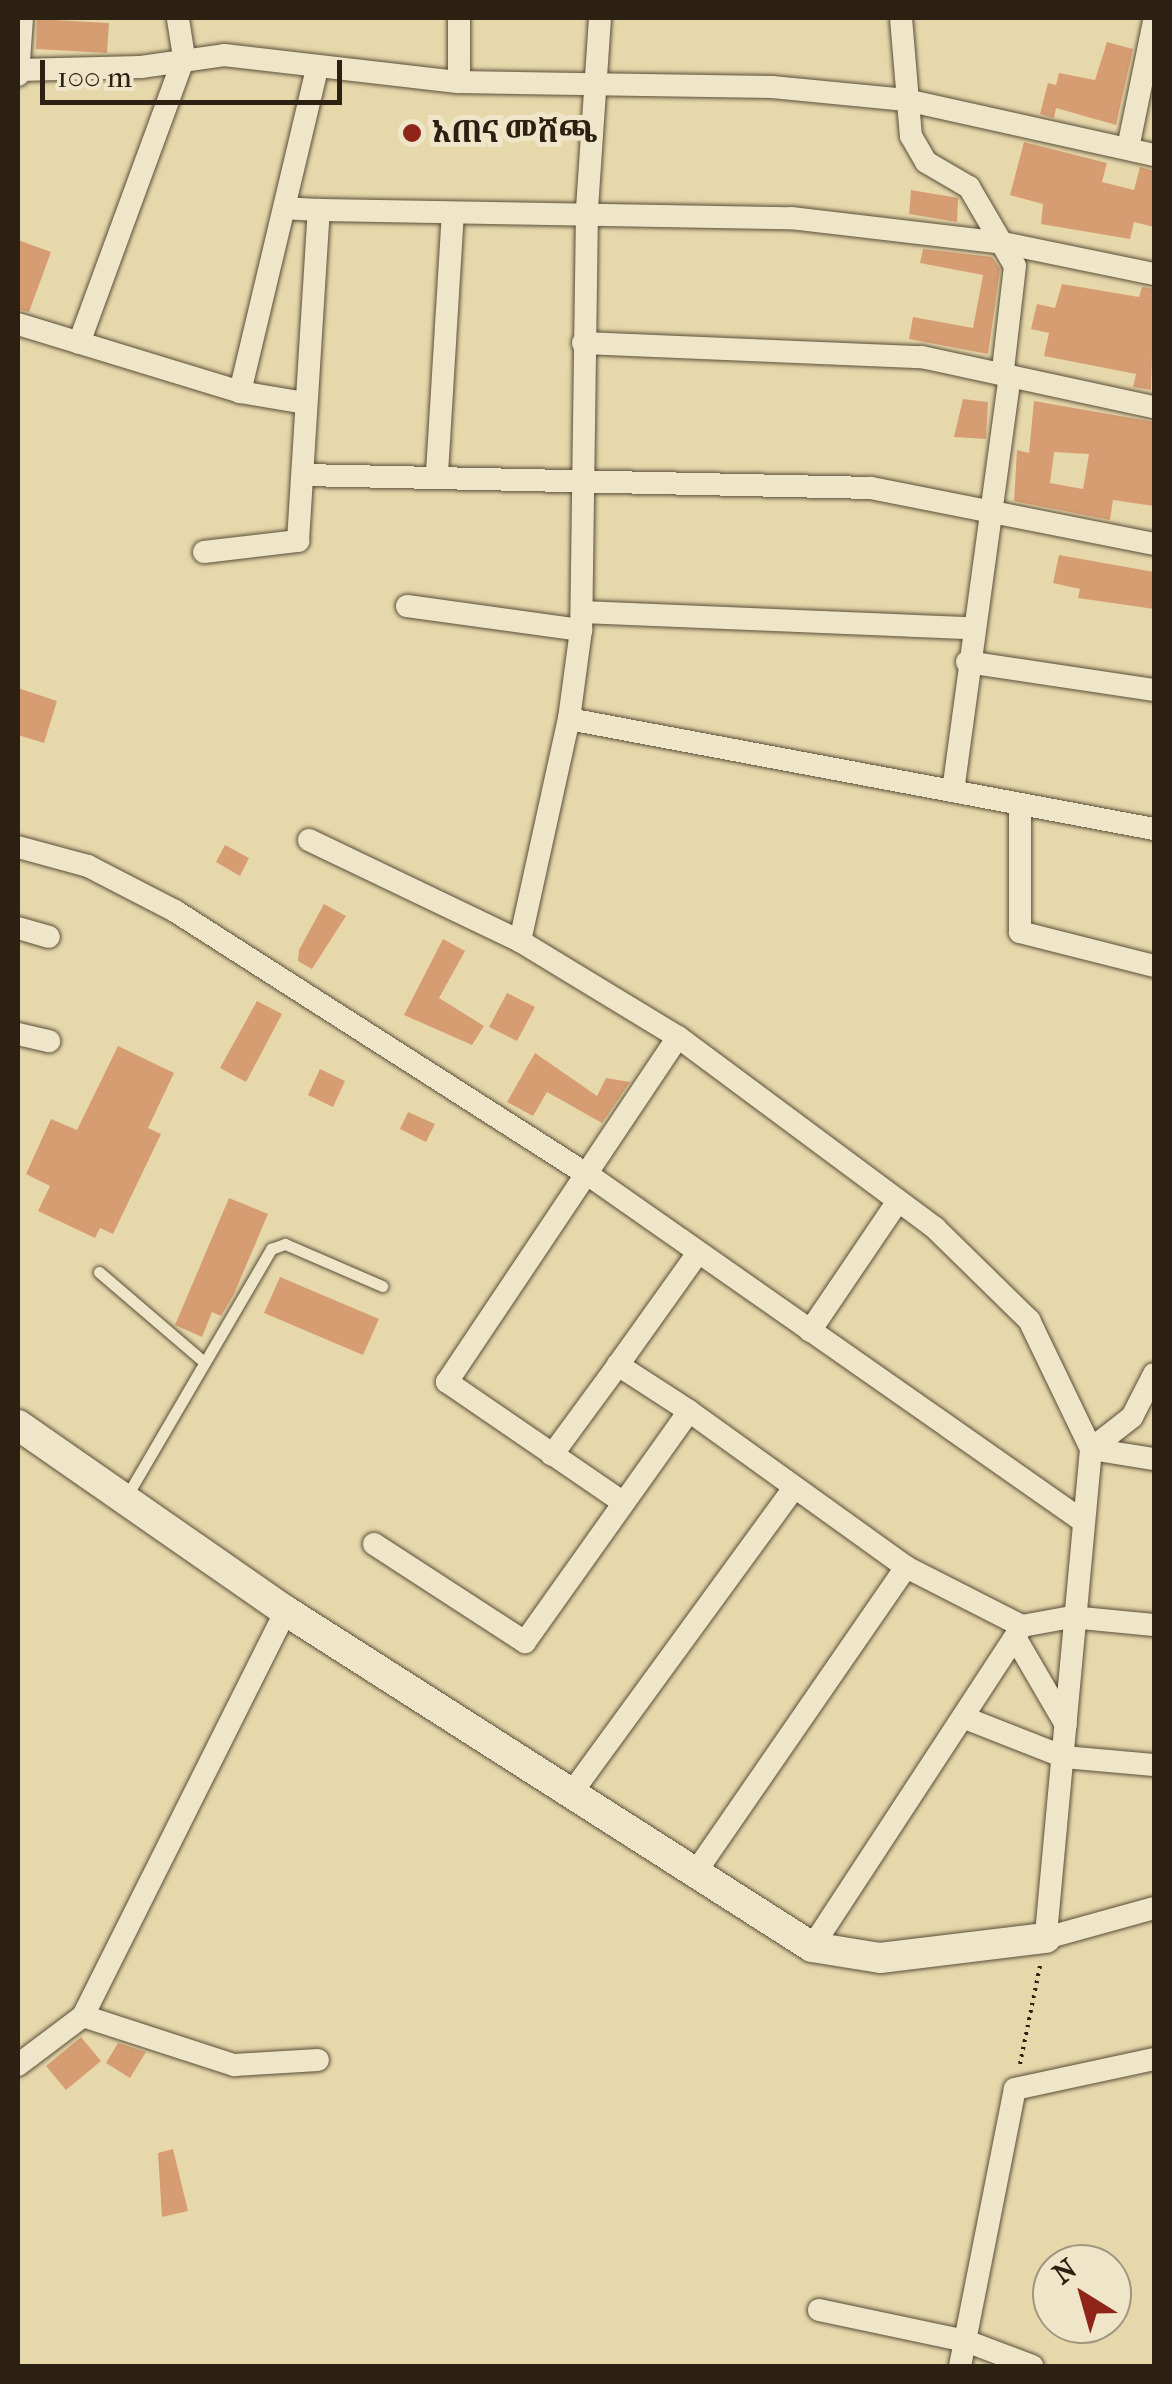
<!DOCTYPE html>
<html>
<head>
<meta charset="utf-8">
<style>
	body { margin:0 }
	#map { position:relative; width:1172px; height:2384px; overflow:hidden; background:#e7d8ac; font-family:"IM FELL French Canon","Noto Serif Ethiopic",serif }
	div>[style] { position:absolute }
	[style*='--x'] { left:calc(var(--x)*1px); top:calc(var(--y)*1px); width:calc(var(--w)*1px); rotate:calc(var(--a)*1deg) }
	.building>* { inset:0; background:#d79d72 }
	.path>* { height:4px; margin-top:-2px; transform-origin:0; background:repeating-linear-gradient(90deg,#2b2011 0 2.5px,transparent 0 7.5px) }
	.roads { filter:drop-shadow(0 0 2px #5a4e38) drop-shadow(0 0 2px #5a4e38) }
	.service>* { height:11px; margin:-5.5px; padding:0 5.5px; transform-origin:5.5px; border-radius:5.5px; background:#efe6c9 }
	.minor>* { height:22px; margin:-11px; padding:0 11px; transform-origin:11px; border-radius:11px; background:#efe6c9 }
	.tertiary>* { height:30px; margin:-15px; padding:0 15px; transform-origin:15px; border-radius:15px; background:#efe6c9 }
	.dots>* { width:28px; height:28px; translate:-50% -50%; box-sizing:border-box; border:5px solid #efe6c9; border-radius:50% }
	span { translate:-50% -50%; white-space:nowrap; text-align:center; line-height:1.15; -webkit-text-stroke:10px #efe6c9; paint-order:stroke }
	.poi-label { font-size:30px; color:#2b2011; font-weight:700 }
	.left { translate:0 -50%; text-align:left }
	.frame { position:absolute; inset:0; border:20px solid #2b2011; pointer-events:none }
	.north { position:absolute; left:1032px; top:2244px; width:100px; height:100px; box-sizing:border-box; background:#efe6c9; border:2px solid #a1977f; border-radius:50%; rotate:323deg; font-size:28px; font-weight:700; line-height:40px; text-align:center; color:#2b2011 }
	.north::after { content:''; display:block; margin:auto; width:35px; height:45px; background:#8f2418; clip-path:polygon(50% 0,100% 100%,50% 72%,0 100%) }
	.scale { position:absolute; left:40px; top:60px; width:302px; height:45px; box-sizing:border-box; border:5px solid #2b2011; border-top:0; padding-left:12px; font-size:30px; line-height:35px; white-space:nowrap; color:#2b2011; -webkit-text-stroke:8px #efe6c9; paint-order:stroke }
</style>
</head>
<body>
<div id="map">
	<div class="building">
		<i style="clip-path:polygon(37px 19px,109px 23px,107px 53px,36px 49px)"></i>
		<i style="clip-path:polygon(1107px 42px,1133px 49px,1116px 125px,1056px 108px,1054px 118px,1040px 114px,1048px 83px,1056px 85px,1059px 73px,1095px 80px)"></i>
		<i style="clip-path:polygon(1024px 142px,1107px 163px,1102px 182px,1134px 190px,1140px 167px,1154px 171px,1154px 227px,1134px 222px,1130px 239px,1041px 224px,1043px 204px,1010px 195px)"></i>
		<i style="clip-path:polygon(911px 190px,958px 198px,957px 222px,909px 214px)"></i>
		<i style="clip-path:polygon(18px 240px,51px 252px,29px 312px,18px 309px)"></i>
		<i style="clip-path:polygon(923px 249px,992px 257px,1000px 269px,988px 354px,909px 339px,913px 317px,973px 328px,983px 275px,920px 263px)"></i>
		<i style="clip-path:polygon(1062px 284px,1139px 297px,1142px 287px,1154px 289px,1151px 390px,1133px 387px,1136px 374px,1044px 356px,1049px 333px,1031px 329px,1037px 304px,1055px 308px)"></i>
		<i style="clip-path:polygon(963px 399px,988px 402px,986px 439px,954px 437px)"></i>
		<i style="clip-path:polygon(evenodd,1034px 401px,1154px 422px,1154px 506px,1113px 500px,1110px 520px,1014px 501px,1017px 450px,1029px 453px,1034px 401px,1054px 452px,1089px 454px,1083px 489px,1050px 483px,1054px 452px)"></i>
		<i style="clip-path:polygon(1059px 555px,1154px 572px,1154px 609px,1078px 598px,1080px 589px,1053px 583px)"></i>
		<i style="clip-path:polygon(18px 688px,57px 701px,44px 743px,18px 735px)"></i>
		<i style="clip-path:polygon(225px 845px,249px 858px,240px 876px,216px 862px)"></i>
		<i style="clip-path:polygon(324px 904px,346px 916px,312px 969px,298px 961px,299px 950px)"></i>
		<i style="clip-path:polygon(443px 939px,465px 951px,439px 998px,484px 1026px,472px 1045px,404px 1015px)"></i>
		<i style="clip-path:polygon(507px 993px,535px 1007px,517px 1041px,489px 1027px)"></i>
		<i style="clip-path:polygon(257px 1001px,282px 1014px,246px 1082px,220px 1068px)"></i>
		<i style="clip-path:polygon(118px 1046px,174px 1073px,148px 1128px,161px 1134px,113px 1234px,100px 1228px,95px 1238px,38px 1211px,50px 1186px,26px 1174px,51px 1119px,77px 1130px)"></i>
		<i style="clip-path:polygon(535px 1053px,597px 1096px,606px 1078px,630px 1082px,602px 1123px,547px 1092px,533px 1116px,507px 1102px)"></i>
		<i style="clip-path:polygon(320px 1069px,345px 1081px,333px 1107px,308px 1095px)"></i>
		<i style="clip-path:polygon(408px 1112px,435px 1124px,426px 1142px,400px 1129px)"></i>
		<i style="clip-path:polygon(229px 1198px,268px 1214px,234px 1294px,221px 1316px,212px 1312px,202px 1337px,175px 1325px)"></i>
		<i style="clip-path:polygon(280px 1277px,379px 1319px,363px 1355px,264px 1313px)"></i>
		<i style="clip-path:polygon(81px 2037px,101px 2061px,66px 2090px,46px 2066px)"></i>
		<i style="clip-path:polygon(118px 2043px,146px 2052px,130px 2078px,106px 2063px)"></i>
		<i style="clip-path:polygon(173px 2149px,188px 2211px,162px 2217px,158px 2153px)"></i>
	</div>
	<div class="path">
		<i style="--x:1020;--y:2064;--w:105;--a:-78.5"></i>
	</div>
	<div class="roads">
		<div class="service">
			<i style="--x:99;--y:1272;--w:137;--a:40.6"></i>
			<i style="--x:125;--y:1499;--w:290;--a:-59.7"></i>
			<i style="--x:271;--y:1249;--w:15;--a:-20"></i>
			<i style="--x:285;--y:1244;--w:106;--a:23.4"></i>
		</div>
		<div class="minor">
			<i style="--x:459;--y:18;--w:64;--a:90"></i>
			<i style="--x:600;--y:18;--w:193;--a:93.9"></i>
			<i style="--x:587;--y:211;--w:419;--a:90.8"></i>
			<i style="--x:581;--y:630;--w:90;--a:97.7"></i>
			<i style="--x:569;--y:719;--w:595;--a:10.65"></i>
			<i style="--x:901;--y:18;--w:118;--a:85.2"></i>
			<i style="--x:911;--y:136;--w:30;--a:60"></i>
			<i style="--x:926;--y:162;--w:50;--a:30.2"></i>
			<i style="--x:969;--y:187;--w:91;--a:59.8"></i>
			<i style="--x:1015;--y:266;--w:105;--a:96.6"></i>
			<i style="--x:18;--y:70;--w:123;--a:-1.4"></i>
			<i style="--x:141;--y:67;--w:84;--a:-8.2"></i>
			<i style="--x:224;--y:55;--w:237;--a:6.6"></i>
			<i style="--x:459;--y:82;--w:313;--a:0.9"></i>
			<i style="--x:772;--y:87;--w:135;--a:5.5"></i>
			<i style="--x:906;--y:100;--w:254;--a:12.5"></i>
			<i style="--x:18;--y:75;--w:57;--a:-86"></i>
			<i style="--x:1128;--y:148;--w:130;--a:-78.4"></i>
			<i style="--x:319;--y:210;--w:472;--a:1"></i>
			<i style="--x:791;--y:218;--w:213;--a:6.7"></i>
			<i style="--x:1003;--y:243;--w:154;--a:11.6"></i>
			<i style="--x:18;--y:324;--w:232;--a:17"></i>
			<i style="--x:240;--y:392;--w:66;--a:9.6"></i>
			<i style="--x:79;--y:343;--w:305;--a:-69.8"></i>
			<i style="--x:184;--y:57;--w:39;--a:-99"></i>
			<i style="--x:583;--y:343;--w:339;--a:2.4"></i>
			<i style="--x:922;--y:357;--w:237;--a:12.2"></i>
			<i style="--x:240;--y:392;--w:332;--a:-76.6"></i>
			<i style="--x:437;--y:473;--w:258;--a:-86.5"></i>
			<i style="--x:304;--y:475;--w:567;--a:1.31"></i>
			<i style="--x:871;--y:488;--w:288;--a:11.2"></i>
			<i style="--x:204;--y:552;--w:95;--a:-6.7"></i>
			<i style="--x:298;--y:541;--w:332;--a:-86.4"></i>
			<i style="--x:319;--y:210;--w:33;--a:-177"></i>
			<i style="--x:407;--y:606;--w:176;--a:7.9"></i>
			<i style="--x:582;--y:612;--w:389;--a:2.4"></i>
			<i style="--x:967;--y:662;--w:189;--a:8.5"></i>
			<i style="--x:953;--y:791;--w:414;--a:-82.2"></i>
			<i style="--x:1020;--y:808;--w:124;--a:90"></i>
			<i style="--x:1020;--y:932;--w:138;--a:14.2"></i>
			<i style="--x:309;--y:840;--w:234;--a:25.6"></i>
			<i style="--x:520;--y:941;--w:185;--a:31.3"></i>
			<i style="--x:678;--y:1037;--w:320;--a:36.6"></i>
			<i style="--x:935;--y:1228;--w:132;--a:44.4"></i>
			<i style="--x:1029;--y:1320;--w:143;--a:64.3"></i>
			<i style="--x:1091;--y:1449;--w:491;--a:95.3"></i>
			<i style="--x:1046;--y:1938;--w:112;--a:-15.5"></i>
			<i style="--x:18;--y:847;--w:73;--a:15.2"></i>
			<i style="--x:88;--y:866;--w:98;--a:27.3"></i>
			<i style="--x:175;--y:911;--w:492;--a:32.6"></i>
			<i style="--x:590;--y:1176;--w:598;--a:34.99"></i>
			<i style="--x:18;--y:928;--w:32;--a:16"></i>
			<i style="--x:520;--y:941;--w:227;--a:-77.6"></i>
			<i style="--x:18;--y:1034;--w:32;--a:13"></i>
			<i style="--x:810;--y:1331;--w:157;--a:-55.9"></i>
			<i style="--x:689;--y:1411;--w:85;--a:-147.1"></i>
			<i style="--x:618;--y:1365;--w:138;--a:-54.5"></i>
			<i style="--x:1091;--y:1449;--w:52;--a:-38"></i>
			<i style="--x:1132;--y:1417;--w:48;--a:-62.9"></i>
			<i style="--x:1091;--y:1449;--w:64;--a:9"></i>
			<i style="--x:552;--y:1455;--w:112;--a:-53.7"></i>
			<i style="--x:621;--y:1501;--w:211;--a:-145.6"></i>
			<i style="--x:447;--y:1382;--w:415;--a:-56.2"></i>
			<i style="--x:374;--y:1544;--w:180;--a:33"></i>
			<i style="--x:525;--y:1642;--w:283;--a:-54.6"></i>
			<i style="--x:689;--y:1411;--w:267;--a:35.7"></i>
			<i style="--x:906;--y:1567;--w:130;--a:27"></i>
			<i style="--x:1022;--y:1626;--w:50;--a:-10.4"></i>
			<i style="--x:1071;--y:1617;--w:83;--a:5.5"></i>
			<i style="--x:1016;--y:1639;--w:99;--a:59.8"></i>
			<i style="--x:965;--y:1718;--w:106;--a:21.5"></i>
			<i style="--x:1064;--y:1757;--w:90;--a:5.1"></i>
			<i style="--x:570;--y:1795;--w:376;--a:-53.9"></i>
			<i style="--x:695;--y:1873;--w:372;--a:-55.4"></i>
			<i style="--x:812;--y:1947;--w:384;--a:-56.8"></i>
			<i style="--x:83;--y:2016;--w:159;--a:18"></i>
			<i style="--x:234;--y:2065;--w:84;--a:-3.4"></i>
			<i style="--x:18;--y:2065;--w:81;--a:-37"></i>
			<i style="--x:83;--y:2016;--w:453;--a:-63.4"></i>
			<i style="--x:819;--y:2310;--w:150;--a:11.9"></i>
			<i style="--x:966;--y:2341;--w:71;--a:20.7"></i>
			<i style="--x:960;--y:2366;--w:282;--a:-78.8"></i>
			<i style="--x:1015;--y:2089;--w:142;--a:-12.2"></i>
		</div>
		<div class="tertiary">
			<i style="--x:18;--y:1425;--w:326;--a:34.8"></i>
			<i style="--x:286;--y:1611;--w:624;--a:32.57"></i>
			<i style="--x:812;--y:1947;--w:69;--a:9.2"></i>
			<i style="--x:880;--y:1958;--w:167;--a:-6.9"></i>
		</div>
	</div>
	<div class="dots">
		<i style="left:412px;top:133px;background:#8f2418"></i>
	</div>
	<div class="poi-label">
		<span class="left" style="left:432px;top:133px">አጠና መሸጫ</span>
	</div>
	<div class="frame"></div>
	<div class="north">N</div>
	<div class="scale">100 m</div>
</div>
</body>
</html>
